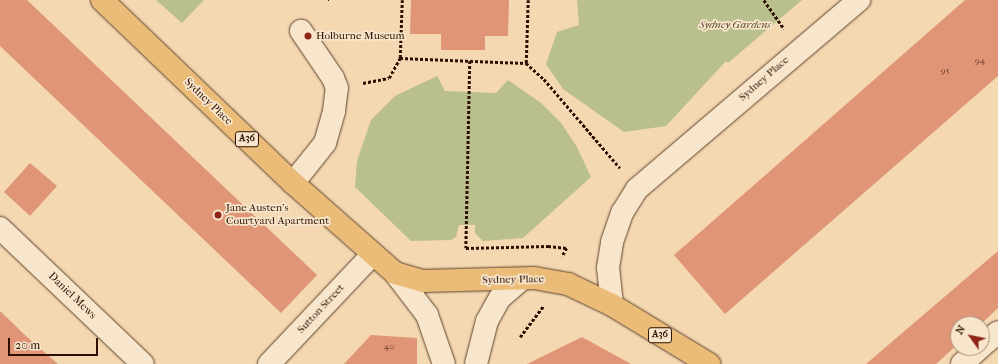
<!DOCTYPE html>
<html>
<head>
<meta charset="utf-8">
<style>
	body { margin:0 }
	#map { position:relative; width:998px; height:364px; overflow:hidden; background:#f4d8b1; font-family:"IM FELL French Canon",serif }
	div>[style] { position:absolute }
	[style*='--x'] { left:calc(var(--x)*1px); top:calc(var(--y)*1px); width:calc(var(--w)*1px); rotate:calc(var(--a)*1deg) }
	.green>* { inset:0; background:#b9bf8d }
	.building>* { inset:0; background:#df9576 }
	.path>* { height:2.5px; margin-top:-1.25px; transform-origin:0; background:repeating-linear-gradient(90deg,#2d1001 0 3px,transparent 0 5px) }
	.roads { filter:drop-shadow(0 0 1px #5f422d) drop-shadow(0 0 1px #5f422d) }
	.minor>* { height:22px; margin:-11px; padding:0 11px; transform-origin:11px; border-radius:11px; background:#f8e6cc }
	.highway>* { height:22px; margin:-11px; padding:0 11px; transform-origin:11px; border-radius:11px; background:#eabc78 }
	.dots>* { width:11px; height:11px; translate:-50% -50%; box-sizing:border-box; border:2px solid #f8e6cc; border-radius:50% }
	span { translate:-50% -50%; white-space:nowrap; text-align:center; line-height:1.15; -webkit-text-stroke:3.5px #f8e6cc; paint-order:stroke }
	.number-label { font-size:9px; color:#5a311e }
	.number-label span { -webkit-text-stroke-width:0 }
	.shield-label span { padding:1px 3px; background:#f8e6cc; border:1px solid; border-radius:3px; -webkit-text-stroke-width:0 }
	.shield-label { font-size:10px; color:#2d1001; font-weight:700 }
	.park-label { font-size:11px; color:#5e4d32; font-style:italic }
	.poi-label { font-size:11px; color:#2d1001 }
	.left { translate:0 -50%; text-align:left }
	.street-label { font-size:11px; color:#2d1001 }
	.north { position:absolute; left:950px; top:316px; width:40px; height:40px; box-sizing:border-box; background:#f8e6cc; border:1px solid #a7907b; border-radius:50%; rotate:303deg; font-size:11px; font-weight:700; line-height:16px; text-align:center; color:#2d1001 }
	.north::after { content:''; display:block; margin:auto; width:14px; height:18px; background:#8f2418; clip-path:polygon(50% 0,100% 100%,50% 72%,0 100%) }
	.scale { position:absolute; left:8px; top:338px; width:90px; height:18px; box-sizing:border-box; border:2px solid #2d1001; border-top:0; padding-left:5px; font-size:12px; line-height:14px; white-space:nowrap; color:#2d1001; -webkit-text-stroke:3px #f8e6cc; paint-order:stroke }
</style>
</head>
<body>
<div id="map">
	<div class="green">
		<i style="clip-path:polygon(156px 0,204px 0,182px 23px)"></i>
		<i style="clip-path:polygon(577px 0,802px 0,728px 63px,726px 61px,666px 126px,624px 132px,563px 89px,546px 64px,557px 32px,579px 25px)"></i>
		<i style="clip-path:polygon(437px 76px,445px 91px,496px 93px,508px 80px,541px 103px,561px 123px,577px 147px,591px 177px,523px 238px,483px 241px,475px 233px,475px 225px,459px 225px,456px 237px,451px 240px,411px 241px,355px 187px,357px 161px,371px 120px,395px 96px)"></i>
	</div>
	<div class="building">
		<i style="clip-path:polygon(0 0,27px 0,317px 275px,281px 313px,0 46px)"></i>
		<i style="clip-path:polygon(411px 0,509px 0,508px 36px,485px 36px,485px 50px,441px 50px,441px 34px,410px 34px)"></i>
		<i style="clip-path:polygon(965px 0,998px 0,998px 76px,725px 314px,674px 255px)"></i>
		<i style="clip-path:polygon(30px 163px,57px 186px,30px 216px,4px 192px)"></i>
		<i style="clip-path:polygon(998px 251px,998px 308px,981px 324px,958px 324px,958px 344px,936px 364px,866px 364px)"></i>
		<i style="clip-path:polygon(0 311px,26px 336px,58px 364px,0 364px)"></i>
		<i style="clip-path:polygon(371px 335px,417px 338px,417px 364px,344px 364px)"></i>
		<i style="clip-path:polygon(582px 337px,631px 364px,527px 364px)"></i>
	</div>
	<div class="path">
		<i style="--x:328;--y:0;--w:1;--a:0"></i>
		<i style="--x:764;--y:0;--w:35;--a:55"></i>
		<i style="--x:400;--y:58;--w:126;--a:2.3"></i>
		<i style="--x:526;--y:63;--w:63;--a:-88.2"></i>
		<i style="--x:470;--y:61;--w:187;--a:91.2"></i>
		<i style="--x:466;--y:248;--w:82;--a:-1.4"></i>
		<i style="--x:548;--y:246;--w:19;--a:6"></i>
		<i style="--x:567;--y:248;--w:10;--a:119"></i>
		<i style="--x:526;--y:63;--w:24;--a:42"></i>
		<i style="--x:544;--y:79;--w:117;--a:49.5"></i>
		<i style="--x:363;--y:83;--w:26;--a:-11"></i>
		<i style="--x:389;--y:78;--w:23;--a:-61"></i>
		<i style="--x:400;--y:58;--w:58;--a:-88"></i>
		<i style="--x:520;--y:337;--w:39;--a:-53"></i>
	</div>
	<div class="roads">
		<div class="minor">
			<i style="--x:293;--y:183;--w:51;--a:-51.3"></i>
			<i style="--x:325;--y:143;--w:33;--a:-74"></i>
			<i style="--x:334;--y:111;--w:23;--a:-83"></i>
			<i style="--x:337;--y:88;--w:11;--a:-112"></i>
			<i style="--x:333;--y:78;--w:57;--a:-124.2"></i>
			<i style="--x:0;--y:228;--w:197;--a:43.6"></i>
			<i style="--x:395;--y:273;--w:53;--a:52.7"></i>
			<i style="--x:427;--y:315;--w:52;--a:70.9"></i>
			<i style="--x:612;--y:305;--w:37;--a:-96"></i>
			<i style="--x:608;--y:268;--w:26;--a:-81"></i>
			<i style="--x:612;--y:242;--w:31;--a:-71"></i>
			<i style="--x:622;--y:213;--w:28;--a:-58"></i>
			<i style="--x:637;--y:189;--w:292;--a:-40.4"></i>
			<i style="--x:982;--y:346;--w:21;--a:-41"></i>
			<i style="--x:269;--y:364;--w:150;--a:-46.6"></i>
			<i style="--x:476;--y:364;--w:44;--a:-75.7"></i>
			<i style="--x:487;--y:321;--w:26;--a:-61"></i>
			<i style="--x:500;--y:298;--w:29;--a:-41"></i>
			<i style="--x:962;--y:364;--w:24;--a:-42"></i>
		</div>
		<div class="highway">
			<i style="--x:102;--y:0;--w:265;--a:43.8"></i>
			<i style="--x:293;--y:183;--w:136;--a:41.4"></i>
			<i style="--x:395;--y:273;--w:29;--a:16"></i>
			<i style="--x:423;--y:281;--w:111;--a:-1.5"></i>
			<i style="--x:534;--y:278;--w:35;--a:10"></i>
			<i style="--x:568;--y:284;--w:49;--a:25.5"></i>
			<i style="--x:612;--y:305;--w:114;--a:31.3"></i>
		</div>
	</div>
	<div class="dots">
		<i style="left:308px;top:36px;background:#8f2418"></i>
		<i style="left:218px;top:215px;background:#8f2418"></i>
	</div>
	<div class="number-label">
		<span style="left:980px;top:60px">94</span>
		<span style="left:945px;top:70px">95</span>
		<span style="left:389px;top:346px">40</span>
	</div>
	<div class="shield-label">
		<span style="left:247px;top:139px">A36</span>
		<span style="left:660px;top:335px">A36</span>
	</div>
	<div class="park-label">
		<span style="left:735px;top:25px">Sydney Gardens</span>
	</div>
	<div class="poi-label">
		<span class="left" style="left:316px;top:36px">Holburne Museum</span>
		<span class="left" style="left:226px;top:215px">Jane Austen's<br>Courtyard Apartment</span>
	</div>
	<div class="street-label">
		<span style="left:764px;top:79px;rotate:-41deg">Sydney Place</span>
		<span style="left:208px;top:102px;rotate:44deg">Sydney Place</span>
		<span style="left:513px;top:280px;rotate:-1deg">Sydney Place</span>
		<span style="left:72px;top:296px;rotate:44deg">Daniel Mews</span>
		<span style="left:321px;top:309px;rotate:-47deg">Sutton Street</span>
	</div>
	<div class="north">N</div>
	<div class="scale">20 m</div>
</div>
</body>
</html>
